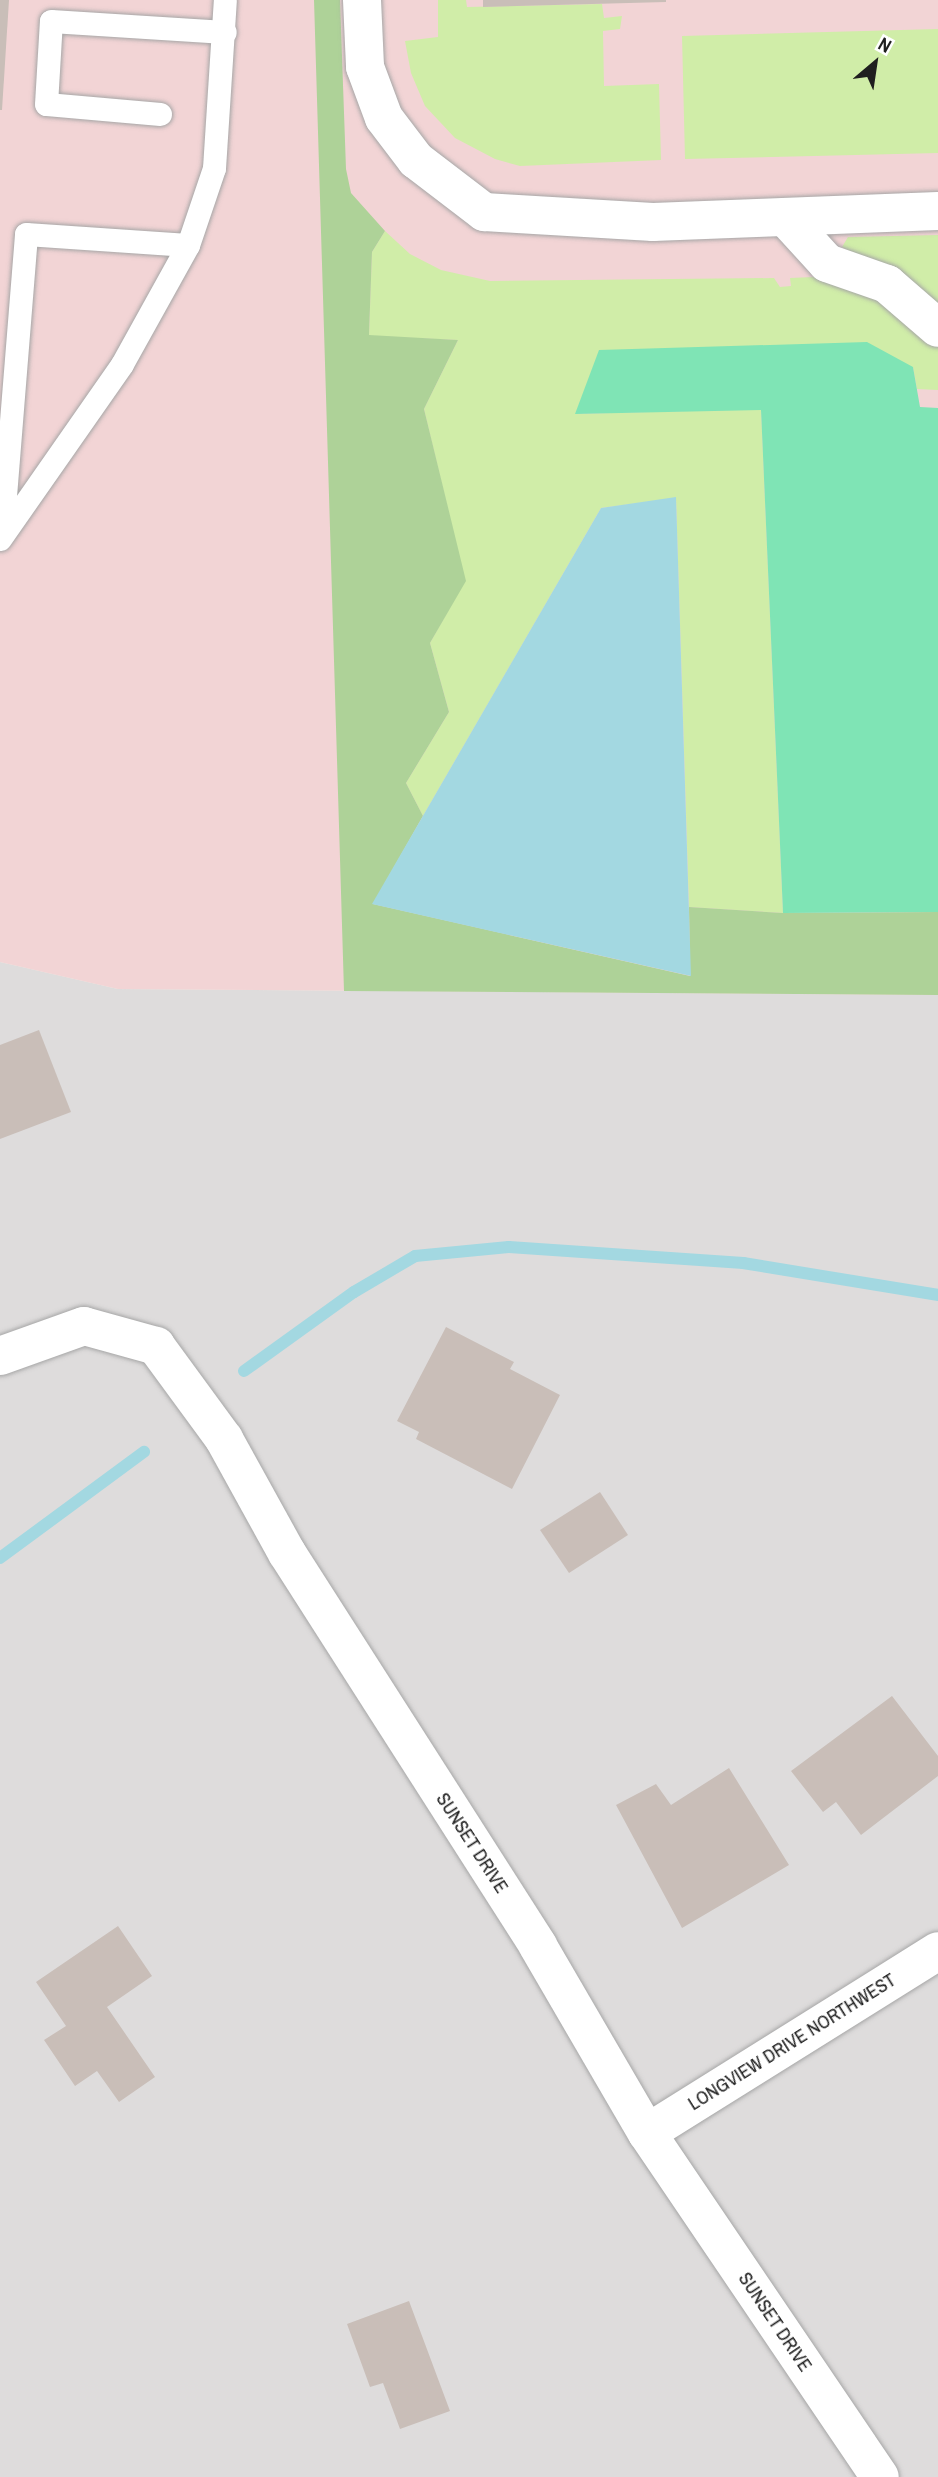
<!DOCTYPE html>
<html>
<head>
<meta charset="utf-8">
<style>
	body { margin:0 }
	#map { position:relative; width:938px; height:2477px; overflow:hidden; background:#f1ece5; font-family:"Archivo Narrow",sans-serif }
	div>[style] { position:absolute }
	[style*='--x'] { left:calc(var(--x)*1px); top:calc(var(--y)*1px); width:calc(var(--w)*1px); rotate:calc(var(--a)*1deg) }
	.residential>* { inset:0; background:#dedcdc }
	.commercial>* { inset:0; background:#f2d4d5 }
	.grass>* { inset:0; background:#d0eda8 }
	.forest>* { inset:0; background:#aed298 }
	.pitch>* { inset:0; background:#7fe4b5 }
	.water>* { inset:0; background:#a3d8e1 }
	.stream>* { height:12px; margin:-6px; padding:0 6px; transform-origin:6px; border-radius:6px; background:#a3d8e1 }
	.building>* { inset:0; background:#c9beb8 }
	.roads { filter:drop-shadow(0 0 2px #a6a6a6) drop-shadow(0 0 2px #a6a6a6) }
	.service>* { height:23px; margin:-11.5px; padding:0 11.5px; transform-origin:11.5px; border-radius:11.5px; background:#fff }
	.minor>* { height:38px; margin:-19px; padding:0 19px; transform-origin:19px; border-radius:19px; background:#fff }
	span { translate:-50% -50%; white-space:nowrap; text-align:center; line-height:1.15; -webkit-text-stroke:6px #fff; paint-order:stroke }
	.street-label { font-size:19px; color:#1f1f1f }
	.north { position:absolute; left:840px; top:28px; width:70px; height:70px; -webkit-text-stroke:5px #fff; paint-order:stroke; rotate:29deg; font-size:19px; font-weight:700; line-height:28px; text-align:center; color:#1f1f1f }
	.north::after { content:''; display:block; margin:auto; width:24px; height:32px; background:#1f1f1f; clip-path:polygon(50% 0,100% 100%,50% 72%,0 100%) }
</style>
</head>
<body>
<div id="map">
	<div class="residential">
		<i style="clip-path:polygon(0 962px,118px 989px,938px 995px,938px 2477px,0 2477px)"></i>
	</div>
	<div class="commercial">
		<i style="clip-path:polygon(0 0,938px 0,938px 995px,118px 989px,0 962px)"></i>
	</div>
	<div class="grass">
		<i style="clip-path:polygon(438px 0,466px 0,467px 7px,602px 4px,604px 18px,622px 16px,620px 29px,603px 31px,604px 86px,659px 84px,661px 160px,520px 166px,495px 159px,455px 138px,425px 106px,411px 73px,405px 41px,438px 37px)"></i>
		<i style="clip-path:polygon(938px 29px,938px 153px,685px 159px,682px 36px)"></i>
		<i style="clip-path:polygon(385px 231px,410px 254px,441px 270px,490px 281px,774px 278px,780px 287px,791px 286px,790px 278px,814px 277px,872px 294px,938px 346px,938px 390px,917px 389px,913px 367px,575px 414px,761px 409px,783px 913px,689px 907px,676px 498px,601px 508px,423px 816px,406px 783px,449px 712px,430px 643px,465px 581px,424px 409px,458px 340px,369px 336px,372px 252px)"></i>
		<i style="clip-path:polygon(938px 235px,938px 305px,842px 247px,848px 237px)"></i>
	</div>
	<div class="forest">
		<i style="clip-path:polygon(314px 0,340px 0,346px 169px,351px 193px,385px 231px,372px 252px,369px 335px,458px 340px,424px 409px,466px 581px,430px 643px,449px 712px,406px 783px,423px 816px,373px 904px,690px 976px,689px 907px,783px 913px,938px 912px,938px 995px,344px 991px)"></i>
	</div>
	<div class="pitch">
		<i style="clip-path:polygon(867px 342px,913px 367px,920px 407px,938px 408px,938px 912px,783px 913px,761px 410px,575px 414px,599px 350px)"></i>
	</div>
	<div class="water">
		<i style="clip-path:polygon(676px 497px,691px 976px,372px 904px,601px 508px)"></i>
	</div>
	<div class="stream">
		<i style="--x:244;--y:1371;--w:135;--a:-35.7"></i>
		<i style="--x:354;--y:1292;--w:71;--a:-30.5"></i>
		<i style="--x:415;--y:1256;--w:94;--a:-5.5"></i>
		<i style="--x:509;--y:1247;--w:235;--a:3.9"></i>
		<i style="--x:743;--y:1263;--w:198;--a:9.3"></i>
		<i style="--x:0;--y:1558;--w:179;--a:-36.4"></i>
	</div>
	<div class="building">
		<i style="clip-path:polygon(0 0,9px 0,2px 110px,0 110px)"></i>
		<i style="clip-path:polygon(483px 0,666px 0,666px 2px,483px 7px)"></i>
		<i style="clip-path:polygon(39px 1030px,71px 1112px,0 1139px,0 1045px)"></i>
		<i style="clip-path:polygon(446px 1327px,514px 1362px,510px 1369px,560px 1395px,512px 1489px,416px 1439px,419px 1432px,397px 1421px)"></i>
		<i style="clip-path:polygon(600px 1492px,628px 1535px,569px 1573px,540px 1530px)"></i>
		<i style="clip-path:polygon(892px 1696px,938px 1756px,938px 1776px,861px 1835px,836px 1802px,823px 1812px,791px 1771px)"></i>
		<i style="clip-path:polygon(729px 1768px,789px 1865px,682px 1928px,616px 1805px,656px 1784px,671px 1805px)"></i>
		<i style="clip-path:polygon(118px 1926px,152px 1976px,107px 2007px,155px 2077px,119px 2102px,97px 2071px,75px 2086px,44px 2040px,66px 2026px,36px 1982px)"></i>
		<i style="clip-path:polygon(409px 2301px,450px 2411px,400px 2429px,383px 2383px,370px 2387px,347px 2324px)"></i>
	</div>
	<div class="roads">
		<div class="service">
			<i style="--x:160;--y:114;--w:114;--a:-175"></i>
			<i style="--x:46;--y:104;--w:83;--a:-86.6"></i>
			<i style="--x:51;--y:21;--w:174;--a:3.6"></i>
			<i style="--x:2;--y:533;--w:300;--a:-85.4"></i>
			<i style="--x:26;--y:234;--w:162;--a:3.9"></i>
			<i style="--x:0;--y:539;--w:213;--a:-55.1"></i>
			<i style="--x:122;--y:364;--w:136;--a:-61"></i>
			<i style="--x:188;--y:245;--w:81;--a:-71.3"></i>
			<i style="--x:214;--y:168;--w:168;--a:-86.3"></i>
		</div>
		<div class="minor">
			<i style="--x:362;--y:0;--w:67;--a:87.4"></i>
			<i style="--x:365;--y:67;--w:54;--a:69.6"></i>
			<i style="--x:384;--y:118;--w:53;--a:52.7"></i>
			<i style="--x:416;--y:160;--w:86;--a:37.4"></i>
			<i style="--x:484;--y:212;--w:169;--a:3.4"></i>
			<i style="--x:653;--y:222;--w:285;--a:-2.2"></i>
			<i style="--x:785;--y:217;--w:62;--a:47.6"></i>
			<i style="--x:827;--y:263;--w:64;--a:19.3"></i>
			<i style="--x:887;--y:284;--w:67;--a:40.8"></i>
			<i style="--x:0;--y:1356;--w:89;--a:-19.7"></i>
			<i style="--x:84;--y:1326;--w:75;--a:15.5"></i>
			<i style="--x:156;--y:1346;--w:115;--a:53.8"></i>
			<i style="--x:224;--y:1439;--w:130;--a:61.1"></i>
			<i style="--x:287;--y:1553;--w:466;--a:57.4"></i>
			<i style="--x:538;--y:1946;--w:216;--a:59.8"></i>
			<i style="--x:647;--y:2133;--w:415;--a:55.9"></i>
			<i style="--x:647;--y:2133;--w:343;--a:-32"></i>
		</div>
	</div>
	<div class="street-label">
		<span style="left:472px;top:1843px;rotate:57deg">SUNSET DRIVE</span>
		<span style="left:792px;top:2042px;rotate:-32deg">LONGVIEW DRIVE NORTHWEST</span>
		<span style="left:775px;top:2322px;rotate:56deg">SUNSET DRIVE</span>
	</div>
	<div class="north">N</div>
</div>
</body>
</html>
